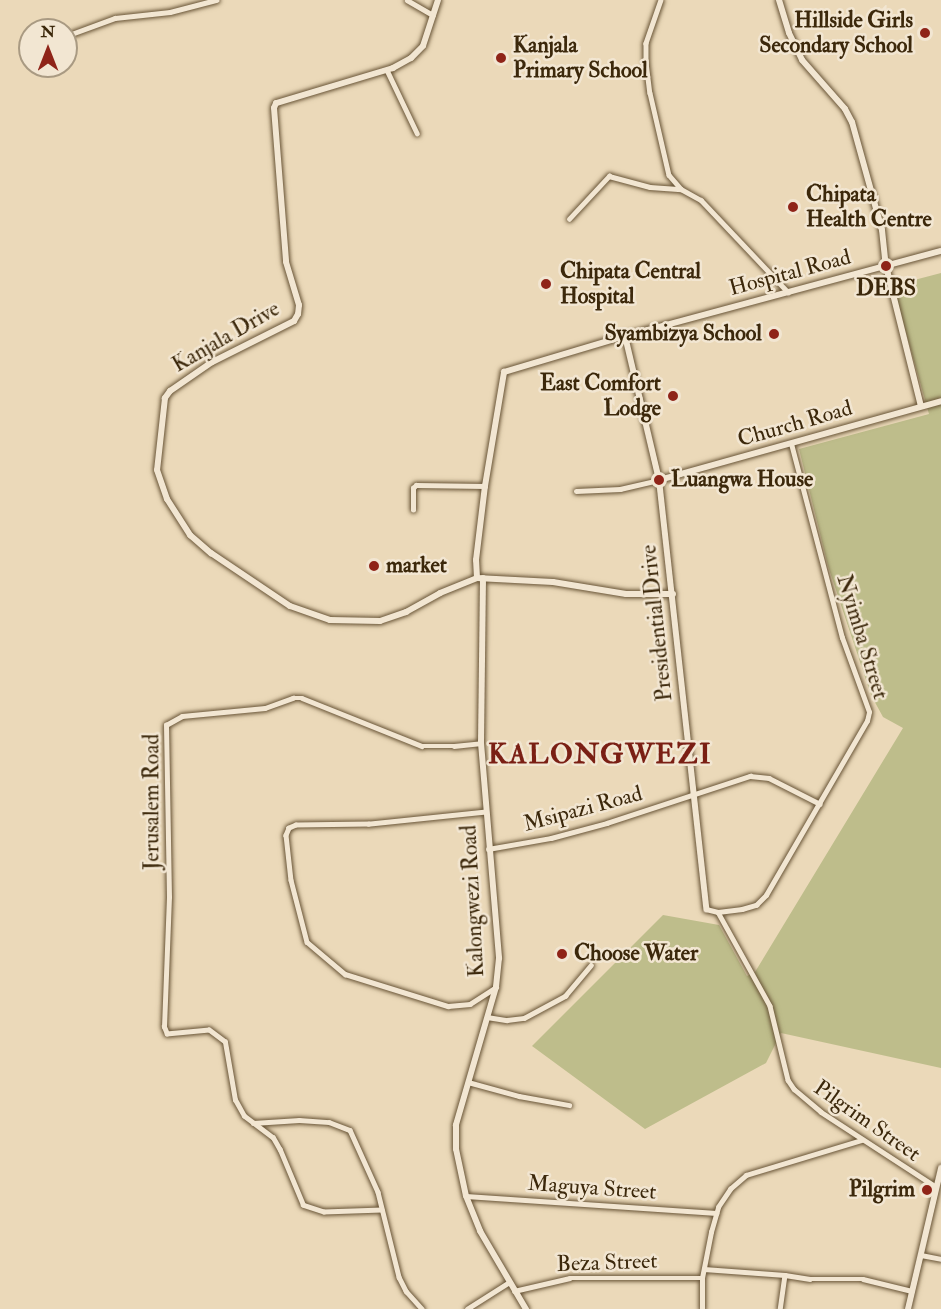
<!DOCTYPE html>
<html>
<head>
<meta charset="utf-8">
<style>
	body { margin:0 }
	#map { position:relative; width:941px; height:1309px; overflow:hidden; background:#ebd9b9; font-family:"IM FELL Double Pica",serif }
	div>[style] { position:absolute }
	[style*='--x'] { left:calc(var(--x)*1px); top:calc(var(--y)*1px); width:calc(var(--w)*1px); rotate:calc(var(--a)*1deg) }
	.green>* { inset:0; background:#bebd8b }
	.roads { filter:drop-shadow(0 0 2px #685436) drop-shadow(0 0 2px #685436) }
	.minor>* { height:4.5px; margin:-2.25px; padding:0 2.25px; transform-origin:2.25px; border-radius:2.25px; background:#f2e6d2 }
	.tertiary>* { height:6px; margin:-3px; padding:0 3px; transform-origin:3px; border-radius:3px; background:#f2e6d2 }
	.dots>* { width:16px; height:16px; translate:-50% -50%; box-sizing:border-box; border:3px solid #f2e6d2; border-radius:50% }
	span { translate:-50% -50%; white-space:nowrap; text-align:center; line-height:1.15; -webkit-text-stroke:5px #f2e6d2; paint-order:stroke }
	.poi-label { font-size:22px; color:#3c280b; font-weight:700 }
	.right { translate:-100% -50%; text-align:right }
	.left { translate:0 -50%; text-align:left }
	.street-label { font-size:22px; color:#3c280b }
	.district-label { font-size:28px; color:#7a1f14; font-weight:700; letter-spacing:1.5px }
	.north { position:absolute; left:18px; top:18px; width:60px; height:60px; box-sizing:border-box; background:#f2e6d2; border:2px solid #a99a82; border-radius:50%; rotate:0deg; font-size:16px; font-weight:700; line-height:24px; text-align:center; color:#3c280b }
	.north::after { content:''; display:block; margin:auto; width:21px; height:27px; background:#8f2418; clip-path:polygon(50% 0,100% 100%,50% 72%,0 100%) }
</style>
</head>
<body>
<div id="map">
	<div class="green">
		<i style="clip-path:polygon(941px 273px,941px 1068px,781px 1033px,766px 1063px,645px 1129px,532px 1046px,663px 915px,719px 925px,747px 976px,755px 972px,903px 728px,883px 717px,871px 695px,828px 566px,799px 449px,929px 414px,895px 294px,899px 284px)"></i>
	</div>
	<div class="roads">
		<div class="minor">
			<i style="--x:407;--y:0;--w:30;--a:30"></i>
			<i style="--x:661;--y:0;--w:46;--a:109.2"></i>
			<i style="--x:646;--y:43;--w:19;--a:90"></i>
			<i style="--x:646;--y:62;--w:31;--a:83"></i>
			<i style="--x:650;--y:93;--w:84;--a:77"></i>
			<i style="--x:669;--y:175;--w:18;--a:49"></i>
			<i style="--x:681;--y:189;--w:23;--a:29"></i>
			<i style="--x:701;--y:200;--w:127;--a:46.6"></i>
			<i style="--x:66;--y:36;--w:52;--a:-20.2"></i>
			<i style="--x:115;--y:18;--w:55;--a:-6.2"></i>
			<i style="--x:170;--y:12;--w:48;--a:-14.6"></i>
			<i style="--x:387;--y:70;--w:70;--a:64.5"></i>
			<i style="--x:569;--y:219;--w:59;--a:-47.1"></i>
			<i style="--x:609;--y:176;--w:42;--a:15"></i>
			<i style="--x:650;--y:187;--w:31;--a:4"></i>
			<i style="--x:576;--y:491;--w:44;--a:-2.6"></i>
			<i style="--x:620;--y:489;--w:40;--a:-13"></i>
			<i style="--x:413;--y:510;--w:22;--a:-90"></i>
			<i style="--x:413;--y:488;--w:4;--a:-45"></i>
			<i style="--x:416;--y:485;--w:69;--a:0.8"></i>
			<i style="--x:486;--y:812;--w:118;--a:174.1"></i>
			<i style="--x:369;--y:824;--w:73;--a:179.2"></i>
			<i style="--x:296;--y:825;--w:8;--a:157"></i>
			<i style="--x:289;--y:828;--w:8;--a:113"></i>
			<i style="--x:286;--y:835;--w:45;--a:83.7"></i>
			<i style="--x:291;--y:880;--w:64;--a:75.5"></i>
			<i style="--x:307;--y:942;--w:50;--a:40.1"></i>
			<i style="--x:345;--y:974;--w:108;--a:17.3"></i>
			<i style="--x:448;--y:1006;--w:22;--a:-5"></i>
			<i style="--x:470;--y:1004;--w:31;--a:-33"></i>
			<i style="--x:488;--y:849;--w:64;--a:-9.9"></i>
			<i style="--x:551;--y:838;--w:58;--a:-15"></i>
			<i style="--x:607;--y:823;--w:151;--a:-18.2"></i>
			<i style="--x:750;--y:776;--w:19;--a:6"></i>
			<i style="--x:769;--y:778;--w:57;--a:27"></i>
			<i style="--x:706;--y:909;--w:12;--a:14"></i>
			<i style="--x:718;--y:912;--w:24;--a:-7"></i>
			<i style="--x:742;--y:909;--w:15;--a:-16"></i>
			<i style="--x:756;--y:905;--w:14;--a:-45"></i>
			<i style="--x:766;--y:895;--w:201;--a:-59.9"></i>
			<i style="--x:867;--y:721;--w:9;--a:-77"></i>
			<i style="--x:869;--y:712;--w:79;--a:-110"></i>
			<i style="--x:842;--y:638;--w:201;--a:-104.7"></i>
			<i style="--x:718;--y:912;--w:107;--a:61"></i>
			<i style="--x:770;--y:1006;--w:76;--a:76.3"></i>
			<i style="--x:788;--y:1080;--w:11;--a:56"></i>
			<i style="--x:794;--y:1089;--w:35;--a:40"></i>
			<i style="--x:821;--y:1112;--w:136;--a:33"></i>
			<i style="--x:487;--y:1017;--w:20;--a:9"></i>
			<i style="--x:507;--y:1020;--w:17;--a:-7"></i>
			<i style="--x:524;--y:1018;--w:47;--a:-28.2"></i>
			<i style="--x:565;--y:996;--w:40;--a:-50"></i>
			<i style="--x:468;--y:1082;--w:53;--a:15.4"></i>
			<i style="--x:519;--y:1096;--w:51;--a:10.2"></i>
			<i style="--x:253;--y:1123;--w:46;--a:-3.7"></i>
			<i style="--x:299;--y:1120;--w:30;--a:4"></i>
			<i style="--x:329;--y:1122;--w:22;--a:21"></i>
			<i style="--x:350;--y:1130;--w:68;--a:65.7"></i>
			<i style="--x:378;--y:1192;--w:88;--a:76.1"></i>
			<i style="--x:399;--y:1277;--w:16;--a:63"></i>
			<i style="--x:406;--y:1291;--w:24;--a:48"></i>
			<i style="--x:466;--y:1196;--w:251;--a:3.9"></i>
			<i style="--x:382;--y:1210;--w:58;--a:178"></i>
			<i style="--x:324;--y:1212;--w:22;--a:-162"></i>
			<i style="--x:303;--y:1205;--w:60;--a:-112.7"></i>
			<i style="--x:280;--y:1150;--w:14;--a:-120"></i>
			<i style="--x:273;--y:1138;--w:36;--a:-143"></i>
			<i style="--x:244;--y:1116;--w:18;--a:-119"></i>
			<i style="--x:235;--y:1100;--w:59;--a:-99.8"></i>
			<i style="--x:225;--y:1042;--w:20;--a:-143"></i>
			<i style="--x:209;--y:1030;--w:42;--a:174.6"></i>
			<i style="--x:167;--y:1034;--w:8;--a:-113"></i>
			<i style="--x:164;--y:1027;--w:130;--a:-87.8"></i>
			<i style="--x:169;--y:897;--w:172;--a:-91"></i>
			<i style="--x:166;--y:725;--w:18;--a:-29"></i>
			<i style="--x:182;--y:716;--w:83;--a:-5.5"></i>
			<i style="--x:265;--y:708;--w:30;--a:-20"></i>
			<i style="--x:293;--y:698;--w:9;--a:0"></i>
			<i style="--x:302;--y:698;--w:129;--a:21.8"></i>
			<i style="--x:422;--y:746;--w:32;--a:0"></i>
			<i style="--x:454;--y:746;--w:27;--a:-6"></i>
			<i style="--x:921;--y:1255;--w:20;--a:11"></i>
			<i style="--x:704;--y:1269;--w:81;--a:4.2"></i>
			<i style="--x:785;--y:1275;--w:34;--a:98"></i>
			<i style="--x:785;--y:1275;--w:25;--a:9"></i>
			<i style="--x:810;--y:1279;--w:53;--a:0"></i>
			<i style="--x:863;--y:1279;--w:50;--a:13.8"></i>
			<i style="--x:514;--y:1291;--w:57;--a:-13.1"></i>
			<i style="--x:570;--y:1278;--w:132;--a:0"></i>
			<i style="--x:467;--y:1309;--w:49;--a:-32.4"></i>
			<i style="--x:702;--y:1309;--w:31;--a:-90"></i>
			<i style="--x:702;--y:1278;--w:47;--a:-78.9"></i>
			<i style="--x:711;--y:1232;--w:26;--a:-74"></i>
			<i style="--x:718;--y:1207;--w:22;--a:-56"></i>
			<i style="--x:730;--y:1189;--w:21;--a:-41"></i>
			<i style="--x:746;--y:1175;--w:121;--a:-16.8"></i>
		</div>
		<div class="tertiary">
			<i style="--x:438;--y:0;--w:48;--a:108.1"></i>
			<i style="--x:423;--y:46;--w:17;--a:135"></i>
			<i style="--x:411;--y:58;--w:21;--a:151"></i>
			<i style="--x:393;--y:68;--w:122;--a:163.3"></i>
			<i style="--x:276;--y:103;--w:5;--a:112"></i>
			<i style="--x:274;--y:108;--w:154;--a:85.5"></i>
			<i style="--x:286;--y:262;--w:45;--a:73.2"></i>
			<i style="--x:299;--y:305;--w:9;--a:96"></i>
			<i style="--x:298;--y:314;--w:8;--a:120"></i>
			<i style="--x:294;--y:321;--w:92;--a:153.4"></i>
			<i style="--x:212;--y:362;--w:51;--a:145.4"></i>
			<i style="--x:170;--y:391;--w:9;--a:126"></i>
			<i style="--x:165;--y:398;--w:72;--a:96.3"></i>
			<i style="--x:157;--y:470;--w:31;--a:71"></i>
			<i style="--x:167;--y:499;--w:43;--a:57.4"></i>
			<i style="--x:190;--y:535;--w:28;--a:41"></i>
			<i style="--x:211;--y:553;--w:95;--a:33.9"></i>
			<i style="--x:290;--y:606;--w:42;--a:19.3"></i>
			<i style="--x:330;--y:620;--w:50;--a:1.1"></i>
			<i style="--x:380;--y:621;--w:28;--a:-19"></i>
			<i style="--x:406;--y:612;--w:39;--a:-29"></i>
			<i style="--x:440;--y:593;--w:40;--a:-22"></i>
			<i style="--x:477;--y:578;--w:76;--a:3"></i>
			<i style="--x:553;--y:582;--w:74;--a:9.3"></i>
			<i style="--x:626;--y:594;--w:47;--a:0"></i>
			<i style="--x:779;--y:0;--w:34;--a:73"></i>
			<i style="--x:789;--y:33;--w:30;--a:64"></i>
			<i style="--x:802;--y:60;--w:65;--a:48.7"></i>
			<i style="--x:845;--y:109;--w:15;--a:62"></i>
			<i style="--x:852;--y:122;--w:112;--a:74.5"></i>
			<i style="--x:882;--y:230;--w:36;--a:84"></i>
			<i style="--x:886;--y:266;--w:144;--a:76"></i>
			<i style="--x:625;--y:336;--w:148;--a:76.7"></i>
			<i style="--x:659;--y:480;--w:432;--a:83.7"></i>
			<i style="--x:659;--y:480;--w:293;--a:-15.6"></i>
			<i style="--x:477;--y:578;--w:18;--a:-93"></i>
			<i style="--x:476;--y:560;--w:75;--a:-83.1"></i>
			<i style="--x:485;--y:486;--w:116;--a:-80.5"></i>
			<i style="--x:504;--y:372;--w:126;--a:-16.6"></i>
			<i style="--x:625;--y:336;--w:327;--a:-15.1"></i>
			<i style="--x:483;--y:578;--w:165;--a:90.7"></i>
			<i style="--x:481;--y:743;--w:216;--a:85.2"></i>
			<i style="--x:499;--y:958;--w:29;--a:96"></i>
			<i style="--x:496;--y:987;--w:144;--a:106.2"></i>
			<i style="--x:456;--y:1125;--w:24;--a:90"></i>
			<i style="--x:456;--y:1149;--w:48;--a:78"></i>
			<i style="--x:466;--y:1196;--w:38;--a:68"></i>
			<i style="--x:480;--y:1231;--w:91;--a:59.5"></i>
			<i style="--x:908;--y:1309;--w:145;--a:-76.8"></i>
		</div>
	</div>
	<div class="dots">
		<i style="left:925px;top:33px;background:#8f2418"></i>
		<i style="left:501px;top:58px;background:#8f2418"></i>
		<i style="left:793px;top:207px;background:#8f2418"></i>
		<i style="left:886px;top:266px;background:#8f2418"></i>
		<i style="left:546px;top:284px;background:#8f2418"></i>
		<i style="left:774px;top:334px;background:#8f2418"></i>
		<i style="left:673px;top:396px;background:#8f2418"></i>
		<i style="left:659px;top:480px;background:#8f2418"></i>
		<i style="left:374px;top:566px;background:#8f2418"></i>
		<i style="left:562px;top:954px;background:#8f2418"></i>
		<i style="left:927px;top:1190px;background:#8f2418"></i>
	</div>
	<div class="poi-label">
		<span class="right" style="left:913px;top:33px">Hillside Girls<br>Secondary School</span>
		<span class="left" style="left:513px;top:58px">Kanjala<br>Primary School</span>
		<span class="left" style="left:806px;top:207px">Chipata<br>Health Centre</span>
		<span class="left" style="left:560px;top:284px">Chipata Central<br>Hospital</span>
		<span style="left:886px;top:289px">DEBS</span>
		<span class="right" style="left:762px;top:334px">Syambizya School</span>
		<span class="right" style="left:661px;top:396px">East Comfort<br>Lodge</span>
		<span class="left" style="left:671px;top:480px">Luangwa House</span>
		<span class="left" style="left:386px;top:566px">market</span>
		<span class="left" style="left:574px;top:954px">Choose Water</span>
		<span class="right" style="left:915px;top:1190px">Pilgrim</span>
	</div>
	<div class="street-label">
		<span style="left:790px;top:273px;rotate:-15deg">Hospital Road</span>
		<span style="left:226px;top:337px;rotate:-30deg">Kanjala Drive</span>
		<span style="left:795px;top:424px;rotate:-16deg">Church Road</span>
		<span style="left:657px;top:623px;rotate:-96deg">Presidential Drive</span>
		<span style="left:862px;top:637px;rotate:73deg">Nyimba Street</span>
		<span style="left:152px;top:802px;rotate:-90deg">Jerusalem Road</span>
		<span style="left:583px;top:809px;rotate:-15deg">Msipazi Road</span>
		<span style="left:473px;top:901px;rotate:-93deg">Kalongwezi Road</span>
		<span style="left:867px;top:1121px;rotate:35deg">Pilgrim Street</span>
		<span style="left:592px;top:1188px;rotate:4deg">Maguya Street</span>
		<span style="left:607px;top:1263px;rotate:-2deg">Beza Street</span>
	</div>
	<div class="district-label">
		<span style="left:600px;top:755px">KALONGWEZI</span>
	</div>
	<div class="north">N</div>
</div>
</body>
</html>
